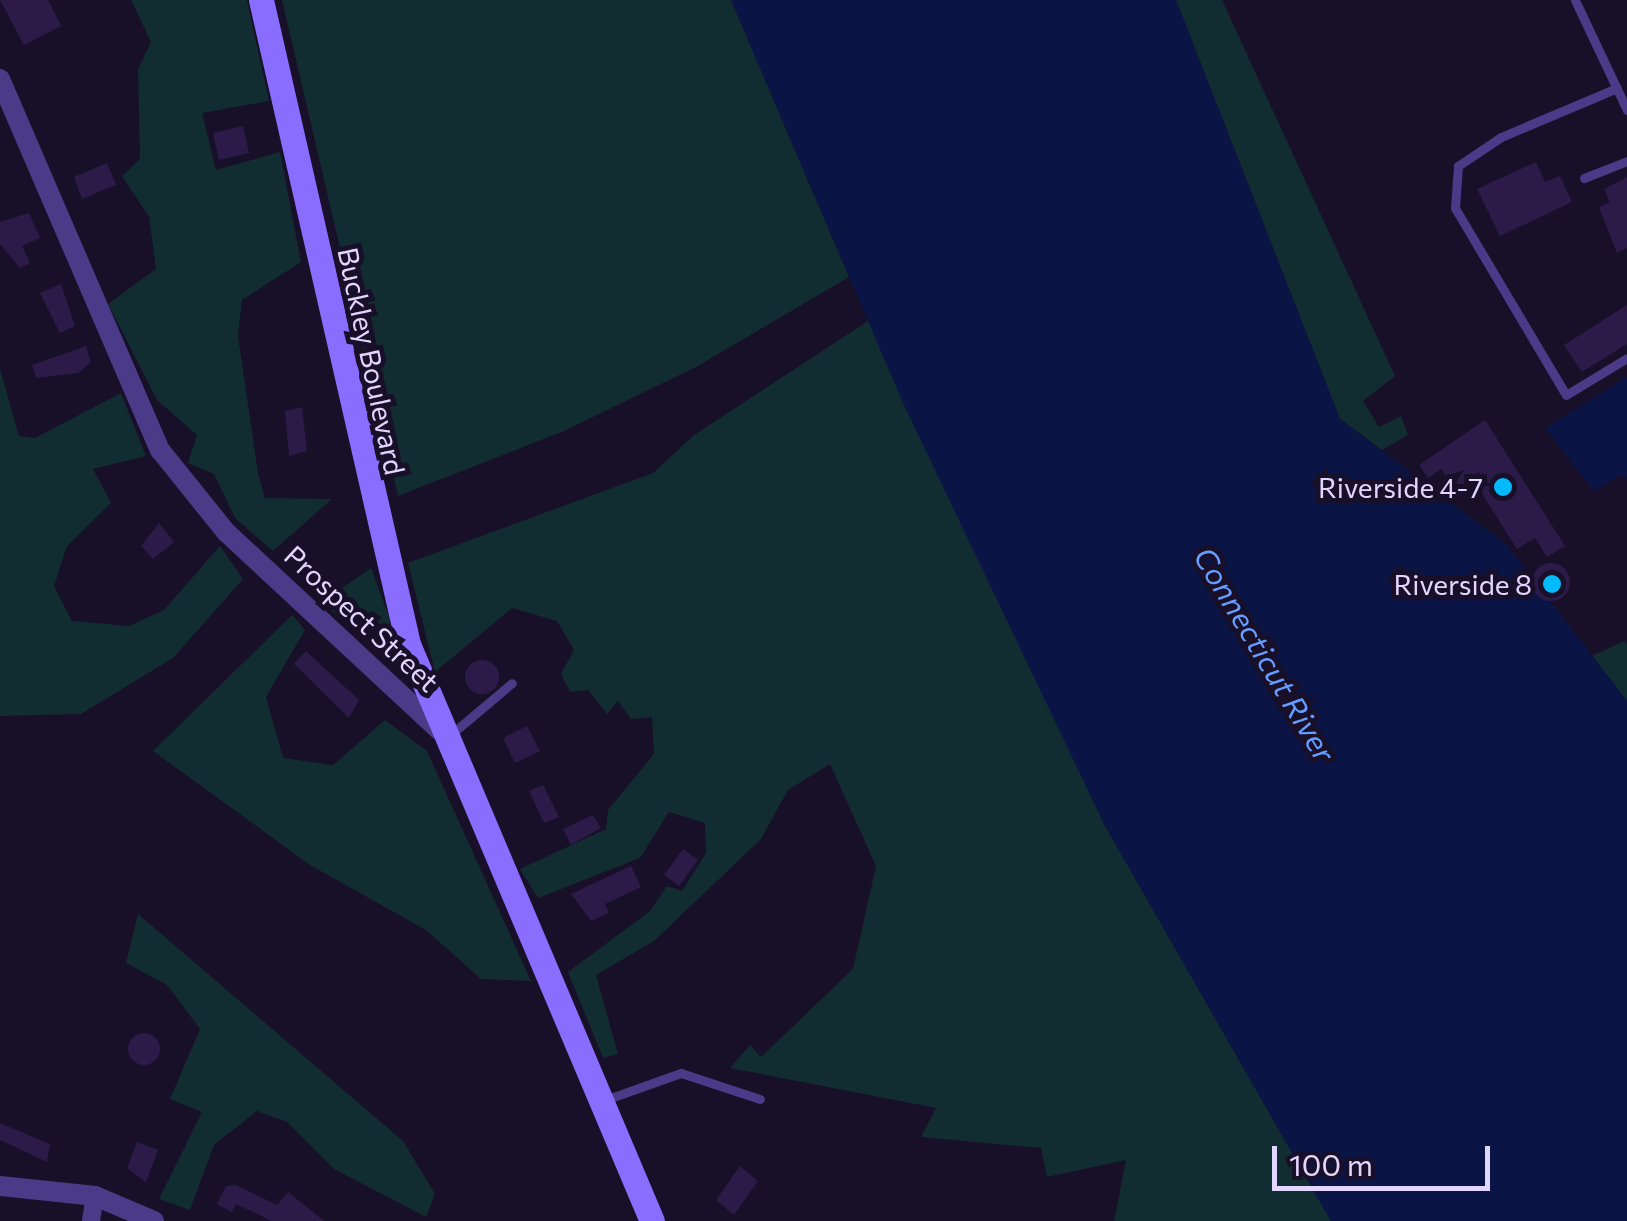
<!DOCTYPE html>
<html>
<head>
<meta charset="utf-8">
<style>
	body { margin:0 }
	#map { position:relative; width:1627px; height:1221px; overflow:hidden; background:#180f28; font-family:Commissioner,sans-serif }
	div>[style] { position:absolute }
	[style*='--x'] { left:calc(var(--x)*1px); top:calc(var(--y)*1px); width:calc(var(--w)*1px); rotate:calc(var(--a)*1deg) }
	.green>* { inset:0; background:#122d32 }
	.water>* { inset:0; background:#0a1546 }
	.building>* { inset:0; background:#2c1b49 }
	.round { border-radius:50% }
	.service>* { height:9px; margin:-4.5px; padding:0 4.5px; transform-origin:4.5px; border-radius:4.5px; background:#4a3a87 }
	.minor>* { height:18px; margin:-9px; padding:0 9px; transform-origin:9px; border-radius:9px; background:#4a3a87 }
	.tertiary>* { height:20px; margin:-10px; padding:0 10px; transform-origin:10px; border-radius:10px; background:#4a3a87 }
	.secondary>* { height:25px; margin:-12.5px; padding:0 12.5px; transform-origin:12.5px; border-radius:12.5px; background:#896dff }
	.dots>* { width:28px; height:28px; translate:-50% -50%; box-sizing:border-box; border:5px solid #180f28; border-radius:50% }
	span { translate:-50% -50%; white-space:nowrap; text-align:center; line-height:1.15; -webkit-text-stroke:10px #180f28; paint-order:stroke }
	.street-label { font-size:28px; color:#e2d6ff }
	.poi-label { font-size:28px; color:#e2d6ff }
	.right { translate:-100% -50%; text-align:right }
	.water-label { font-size:30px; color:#649dff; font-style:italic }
	.scale { position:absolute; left:1272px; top:1146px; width:218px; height:45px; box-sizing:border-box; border:5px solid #e2d6ff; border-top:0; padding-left:12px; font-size:30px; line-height:35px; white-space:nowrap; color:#e2d6ff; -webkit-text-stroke:8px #180f28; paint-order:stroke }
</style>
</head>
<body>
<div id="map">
	<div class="green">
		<i style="clip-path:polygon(131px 0,247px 0,269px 101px,202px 113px,216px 170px,280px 152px,301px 262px,242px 300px,238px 336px,258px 473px,265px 498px,332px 499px,273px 551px,235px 518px,214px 474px,188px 463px,197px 435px,157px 400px,108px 304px,156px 269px,149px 217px,122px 176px,140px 159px,138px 69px,151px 42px)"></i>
		<i style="clip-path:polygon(282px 0,731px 0,849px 277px,696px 367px,564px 431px,398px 496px)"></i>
		<i style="clip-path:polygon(1176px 0,1222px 0,1395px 376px,1363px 401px,1379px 427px,1401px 416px,1408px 435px,1382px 450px,1340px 419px)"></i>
		<i style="clip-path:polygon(868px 321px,1104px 824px,1331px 1221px,1114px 1221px,1126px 1160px,1047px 1177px,1041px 1148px,921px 1137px,936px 1108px,730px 1068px,750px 1045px,761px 1057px,853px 969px,876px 866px,830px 764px,788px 790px,761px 839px,654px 941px,596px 975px,618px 1054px,603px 1058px,568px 972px,650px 911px,667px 886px,682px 891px,706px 853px,705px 823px,669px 812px,640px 858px,538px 898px,520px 869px,606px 829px,608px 810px,654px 754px,652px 717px,631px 719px,618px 701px,607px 714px,588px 690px,570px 692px,561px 674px,574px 650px,557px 621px,512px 608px,435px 672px,408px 563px,653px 473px,694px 435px)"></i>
		<i style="clip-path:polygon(0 369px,19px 436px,35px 438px,121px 393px,146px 456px,93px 469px,111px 503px,67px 546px,54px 586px,72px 621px,129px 626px,164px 610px,220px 546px,243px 579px,173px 658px,81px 714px,0 716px)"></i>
		<i style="clip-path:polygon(371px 568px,390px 619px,387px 646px,376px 650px,322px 602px)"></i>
		<i style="clip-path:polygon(292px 615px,305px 630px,266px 697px,283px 758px,333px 765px,385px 720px,427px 751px,531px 981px,481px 979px,426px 930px,310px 865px,153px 751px)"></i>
		<i style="clip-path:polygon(1624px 641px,1627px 644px,1627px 701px,1592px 656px)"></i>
		<i style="clip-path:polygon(138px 914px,403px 1141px,435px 1194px,426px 1217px,334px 1169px,287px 1122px,257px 1111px,214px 1145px,190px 1210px,159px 1199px,202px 1112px,170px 1099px,200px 1029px,167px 985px,126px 963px)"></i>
	</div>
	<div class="water">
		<i style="clip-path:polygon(731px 0,1176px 0,1340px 419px,1507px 545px,1627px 701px,1627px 1221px,1331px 1221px,1104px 824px,903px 403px)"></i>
		<i style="clip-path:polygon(1627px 377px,1627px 481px,1622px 474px,1594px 491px,1545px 428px)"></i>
	</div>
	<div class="building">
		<i style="clip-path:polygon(0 0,48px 0,61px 26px,24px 45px)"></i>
		<i style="clip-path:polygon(243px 126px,249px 153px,219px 160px,213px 133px)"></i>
		<i style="clip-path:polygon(1536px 162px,1545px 182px,1560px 176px,1572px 202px,1500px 236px,1477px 189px)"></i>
		<i style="clip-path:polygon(107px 163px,116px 185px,82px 199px,74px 177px)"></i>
		<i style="clip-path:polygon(1627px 177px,1627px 248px,1617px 253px,1599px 207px,1610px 202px,1604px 189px)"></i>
		<i style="clip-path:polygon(29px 213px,40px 238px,22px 246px,30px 263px,20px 268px,0 244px,0 222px)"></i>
		<i style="clip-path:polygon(61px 284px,75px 326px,60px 333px,40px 293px)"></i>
		<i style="clip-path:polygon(1627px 305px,1627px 344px,1582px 372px,1564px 345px)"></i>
		<i style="clip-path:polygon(86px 346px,91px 362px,78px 373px,36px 378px,32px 365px)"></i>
		<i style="clip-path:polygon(302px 407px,307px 451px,289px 456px,285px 411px)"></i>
		<i style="clip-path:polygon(1485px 420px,1565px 546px,1547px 557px,1535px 538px,1517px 549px,1474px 481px,1456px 492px,1441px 469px,1428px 478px,1419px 465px)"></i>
		<i style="clip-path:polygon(159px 523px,174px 542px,153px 559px,141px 546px)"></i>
		<i class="round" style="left:1532px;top:563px;width:38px;height:38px"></i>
		<i style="clip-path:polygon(306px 651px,359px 700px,349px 718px,294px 664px)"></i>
		<i class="round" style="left:465px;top:660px;width:34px;height:34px"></i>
		<i style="clip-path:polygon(527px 726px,540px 751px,515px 763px,503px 738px)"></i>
		<i style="clip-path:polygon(543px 785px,559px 817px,544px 823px,529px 791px)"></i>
		<i style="clip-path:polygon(593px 815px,601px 828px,571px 845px,563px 829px)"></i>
		<i style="clip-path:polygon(683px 849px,698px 860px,679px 886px,664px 875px)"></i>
		<i style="clip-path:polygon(631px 866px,641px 887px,605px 904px,609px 913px,591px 921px,571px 894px)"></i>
		<i class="round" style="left:128px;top:1033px;width:32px;height:32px"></i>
		<i style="clip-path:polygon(0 1123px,50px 1144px,47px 1162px,0 1140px)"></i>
		<i style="clip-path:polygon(137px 1142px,158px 1150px,146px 1182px,127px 1168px)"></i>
		<i style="clip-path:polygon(740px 1166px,758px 1181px,734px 1215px,716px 1200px)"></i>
		<i style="clip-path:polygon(236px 1185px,277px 1205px,288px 1192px,324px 1221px,272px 1221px,236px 1204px,232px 1212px,217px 1204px,226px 1186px)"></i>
	</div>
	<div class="service">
		<i style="--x:1575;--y:0;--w:122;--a:64.7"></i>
		<i style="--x:1617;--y:88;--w:126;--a:157.1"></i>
		<i style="--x:1501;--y:137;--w:52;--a:146"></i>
		<i style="--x:1458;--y:166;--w:42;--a:94.1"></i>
		<i style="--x:1455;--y:208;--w:217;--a:59.3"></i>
		<i style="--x:1566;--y:395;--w:71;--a:-31.2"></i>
		<i style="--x:1584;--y:178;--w:46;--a:-21.6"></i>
		<i style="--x:449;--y:736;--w:82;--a:-40.1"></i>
		<i style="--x:605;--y:1100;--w:81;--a:-19.6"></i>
		<i style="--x:681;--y:1073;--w:83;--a:18.2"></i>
	</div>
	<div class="minor">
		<i style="--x:91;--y:1221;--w:25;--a:-81"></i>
	</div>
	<div class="tertiary">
		<i style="--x:0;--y:79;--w:404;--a:66.7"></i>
		<i style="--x:160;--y:450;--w:105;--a:51.2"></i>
		<i style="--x:226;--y:532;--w:291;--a:42.9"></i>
		<i style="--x:0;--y:1186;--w:96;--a:6"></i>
		<i style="--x:95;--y:1196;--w:64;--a:23"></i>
	</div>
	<div class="secondary">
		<i style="--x:261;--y:0;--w:661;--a:77.14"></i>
		<i style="--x:408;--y:644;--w:626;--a:67.08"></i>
	</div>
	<div class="dots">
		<i style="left:1503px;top:487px;background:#02bbff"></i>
		<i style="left:1552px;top:584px;background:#02bbff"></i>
	</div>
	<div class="street-label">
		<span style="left:372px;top:361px;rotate:78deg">Buckley Boulevard</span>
		<span style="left:362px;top:618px;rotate:43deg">Prospect Street</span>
	</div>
	<div class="poi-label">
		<span class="right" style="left:1483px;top:487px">Riverside 4-7</span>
		<span class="right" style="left:1532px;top:584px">Riverside 8</span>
	</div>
	<div class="water-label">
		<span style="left:1265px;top:654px;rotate:59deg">Connecticut River</span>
	</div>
	<div class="scale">100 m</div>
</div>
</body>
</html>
